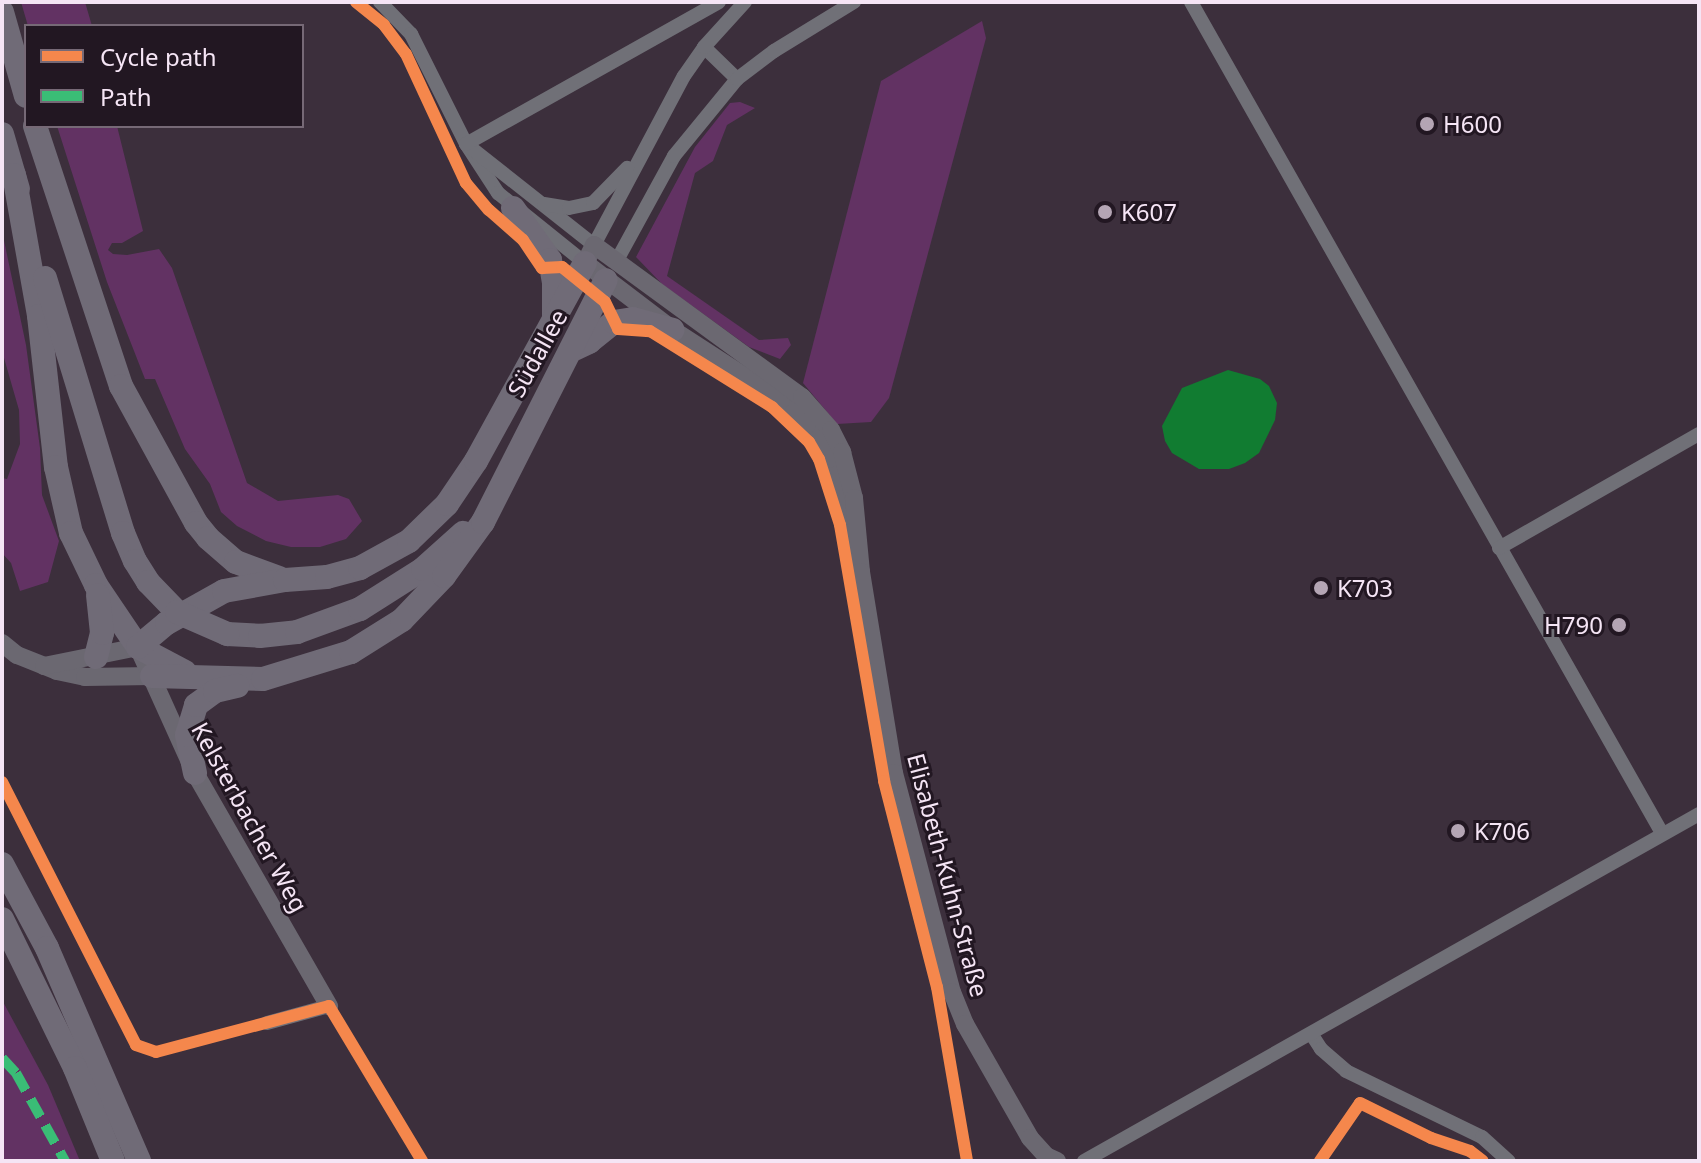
<!DOCTYPE html>
<html>
<head>
<meta charset="utf-8">
<style>
	body { margin:0 }
	#map { position:relative; width:1701px; height:1163px; overflow:hidden; background:#3c2f3c; font-family:"Noto Sans",sans-serif }
	div>[style] { position:absolute }
	[style*='--x'] { left:calc(var(--x)*1px); top:calc(var(--y)*1px); width:calc(var(--w)*1px); rotate:calc(var(--a)*1deg) }
	.green>* { inset:0; background:#623263 }
	.water>* { inset:0; background:#117c31 }
	.street>* { height:14px; margin:-7px; padding:0 7px; transform-origin:7px; border-radius:7px; background:#707077 }
	.secondary>* { height:18px; margin:-9px; padding:0 9px; transform-origin:9px; border-radius:9px; background:#6b6871 }
	.highway>* { height:24px; margin:-12px; padding:0 12px; transform-origin:12px; border-radius:12px; background:#706b77 }
	.highway-bridge>* { height:24px; margin:-12px; padding:0 12px; transform-origin:12px; border-radius:12px; background:#706b77 }
	.quiet>* { height:10px; margin-top:-5px; transform-origin:0; background:repeating-linear-gradient(90deg,#3abd76 0 20px,transparent 0 30px) }
	.cycleway>* { height:12px; margin:-6px; padding:0 6px; transform-origin:6px; border-radius:6px; background:#f5874c }
	.dots>* { width:22px; height:22px; translate:-50% -50%; box-sizing:border-box; border:4px solid #221722; border-radius:50% }
	span { translate:-50% -50%; white-space:nowrap; text-align:center; line-height:1.15; -webkit-text-stroke:6px #221722; paint-order:stroke }
	.poi-label { font-size:24px; color:#f5e5f5 }
	.left { translate:0 -50%; text-align:left }
	.right { translate:-100% -50%; text-align:right }
	.street-label { font-size:24px; color:#f5e5f5 }
	.frame { position:absolute; inset:0; border:4px solid #f5e5f5; pointer-events:none }
	.legend { position:absolute; left:24px; top:24px; width:280px; height:104px; box-sizing:border-box; background:#221722; border:2px solid #766976; margin:0; padding:10px 14px; list-style:none; font-size:24px; color:#f5e5f5 }
	.legend li { display:flex; align-items:center; gap:16px; height:40px }
	.legend b { width:40px; border:2px solid #766976 }
</style>
</head>
<body>
<div id="map">
	<div class="green">
		<i style="clip-path:polygon(21px 2px,85px 2px,92px 26px,28px 26px)"></i>
		<i style="clip-path:polygon(982px 21px,986px 38px,889px 398px,871px 422px,837px 424px,803px 383px,881px 81px)"></i>
		<i style="clip-path:polygon(740px 102px,755px 108px,727px 125px,713px 161px,695px 173px,667px 276px,759px 340px,788px 338px,791px 345px,780px 359px,749px 347px,662px 284px,636px 257px,695px 147px,730px 103px)"></i>
		<i style="clip-path:polygon(57px 126px,117px 126px,143px 231px,122px 243px,112px 243px,108px 250px,113px 254px,127px 255px,159px 249px,172px 268px,247px 483px,278px 501px,338px 495px,349px 499px,362px 521px,346px 539px,320px 547px,291px 547px,266px 541px,237px 526px,221px 512px,210px 484px,185px 449px,155px 379px,145px 379px,107px 282px)"></i>
		<i style="clip-path:polygon(2px 231px,26px 345px,40px 448px,42px 495px,59px 541px,48px 582px,20px 591px,11px 563px,2px 553px,2px 478px,7px 479px,20px 444px,19px 410px,2px 351px)"></i>
		<i style="clip-path:polygon(2px 1000px,48px 1085px,80px 1161px,2px 1161px)"></i>
	</div>
	<div class="water">
		<i style="clip-path:polygon(1228px 370px,1260px 379px,1269px 386px,1277px 403px,1275px 420px,1259px 453px,1245px 463px,1229px 469px,1199px 469px,1172px 453px,1165px 441px,1162px 426px,1182px 388px)"></i>
	</div>
	<div class="street">
		<i style="--x:380;--y:2;--w:45;--a:45.9"></i>
		<i style="--x:411;--y:34;--w:123;--a:63.4"></i>
		<i style="--x:466;--y:144;--w:59;--a:56.9"></i>
		<i style="--x:498;--y:193;--w:112;--a:38.8"></i>
		<i style="--x:1191;--y:2;--w:955;--a:60.46"></i>
		<i style="--x:704;--y:47;--w:46;--a:44.1"></i>
		<i style="--x:466;--y:144;--w:163;--a:38.3"></i>
		<i style="--x:594;--y:245;--w:191;--a:-62"></i>
		<i style="--x:684;--y:76;--w:35;--a:-55"></i>
		<i style="--x:704;--y:47;--w:61;--a:-47.7"></i>
		<i style="--x:466;--y:144;--w:290;--a:-29.3"></i>
		<i style="--x:544;--y:204;--w:25;--a:9"></i>
		<i style="--x:569;--y:208;--w:25;--a:-12"></i>
		<i style="--x:593;--y:203;--w:49;--a:-45.8"></i>
		<i style="--x:616;--y:262;--w:121;--a:-61.3"></i>
		<i style="--x:674;--y:156;--w:99;--a:-50.7"></i>
		<i style="--x:737;--y:79;--w:46;--a:-37.1"></i>
		<i style="--x:774;--y:51;--w:94;--a:-31.5"></i>
		<i style="--x:1499;--y:548;--w:230;--a:-29.7"></i>
		<i style="--x:267;--y:1023;--w:64;--a:-15.3"></i>
		<i style="--x:1312;--y:1035;--w:17;--a:57"></i>
		<i style="--x:1321;--y:1049;--w:33;--a:41"></i>
		<i style="--x:1346;--y:1071;--w:151;--a:25.9"></i>
		<i style="--x:1482;--y:1137;--w:36;--a:42"></i>
		<i style="--x:1084;--y:1161;--w:706;--a:-29.43"></i>
	</div>
	<div class="secondary">
		<i style="--x:861;--y:572;--w:117;--a:-105.8"></i>
		<i style="--x:829;--y:459;--w:40;--a:-122.9"></i>
		<i style="--x:807;--y:425;--w:36;--a:-136"></i>
		<i style="--x:781;--y:400;--w:129;--a:-147.1"></i>
		<i style="--x:673;--y:330;--w:111;--a:-142.7"></i>
		<i style="--x:585;--y:263;--w:20;--a:-63"></i>
		<i style="--x:594;--y:245;--w:258;--a:36.2"></i>
		<i style="--x:802;--y:397;--w:44;--a:48.7"></i>
		<i style="--x:831;--y:430;--w:25;--a:63"></i>
		<i style="--x:842;--y:452;--w:48;--a:75.4"></i>
		<i style="--x:854;--y:498;--w:74;--a:84.6"></i>
		<i style="--x:861;--y:572;--w:204;--a:80.7"></i>
		<i style="--x:894;--y:773;--w:227;--a:75.2"></i>
		<i style="--x:952;--y:992;--w:35;--a:68"></i>
		<i style="--x:965;--y:1024;--w:131;--a:60.3"></i>
		<i style="--x:1030;--y:1138;--w:24;--a:48"></i>
		<i style="--x:1046;--y:1156;--w:12;--a:24"></i>
		<i style="--x:2;--y:643;--w:19;--a:39"></i>
		<i style="--x:17;--y:655;--w:43;--a:21.8"></i>
		<i style="--x:57;--y:671;--w:29;--a:12"></i>
		<i style="--x:85;--y:677;--w:67;--a:-0.9"></i>
		<i style="--x:44;--y:666;--w:96;--a:-11.4"></i>
		<i style="--x:138;--y:647;--w:138;--a:65.7"></i>
		<i style="--x:195;--y:773;--w:269;--a:60.1"></i>
	</div>
	<div class="highway">
		<i style="--x:2;--y:12;--w:87;--a:74.1"></i>
		<i style="--x:35;--y:126;--w:274;--a:71.7"></i>
		<i style="--x:121;--y:386;--w:156;--a:61.3"></i>
		<i style="--x:196;--y:523;--w:19;--a:51"></i>
		<i style="--x:208;--y:538;--w:37;--a:41"></i>
		<i style="--x:236;--y:562;--w:46;--a:20.4"></i>
		<i style="--x:2;--y:134;--w:57;--a:73.8"></i>
		<i style="--x:14;--y:175;--w:143;--a:79.9"></i>
		<i style="--x:39;--y:316;--w:152;--a:83.6"></i>
		<i style="--x:56;--y:467;--w:68;--a:77.2"></i>
		<i style="--x:71;--y:533;--w:58;--a:64.3"></i>
		<i style="--x:96;--y:585;--w:75;--a:55.9"></i>
		<i style="--x:138;--y:647;--w:53;--a:28"></i>
		<i style="--x:513;--y:208;--w:64;--a:54.6"></i>
		<i style="--x:550;--y:260;--w:22;--a:80"></i>
		<i style="--x:554;--y:282;--w:35;--a:90"></i>
		<i style="--x:45;--y:278;--w:267;--a:73"></i>
		<i style="--x:123;--y:533;--w:30;--a:67"></i>
		<i style="--x:574;--y:349;--w:17;--a:-25"></i>
		<i style="--x:589;--y:342;--w:32;--a:-39"></i>
		<i style="--x:614;--y:322;--w:19;--a:-9"></i>
		<i style="--x:633;--y:319;--w:41;--a:15.4"></i>
		<i style="--x:227;--y:634;--w:33;--a:3"></i>
		<i style="--x:260;--y:636;--w:37;--a:-6"></i>
		<i style="--x:297;--y:632;--w:67;--a:-20.1"></i>
		<i style="--x:360;--y:609;--w:75;--a:-32.4"></i>
		<i style="--x:423;--y:569;--w:54;--a:-42"></i>
		<i style="--x:138;--y:647;--w:38;--a:-40"></i>
		<i style="--x:167;--y:623;--w:65;--a:-29.3"></i>
		<i style="--x:224;--y:591;--w:62;--a:-10.2"></i>
		<i style="--x:285;--y:580;--w:42;--a:-4.1"></i>
		<i style="--x:327;--y:577;--w:34;--a:-15"></i>
		<i style="--x:360;--y:568;--w:56;--a:-28.9"></i>
		<i style="--x:409;--y:541;--w:53;--a:-44.2"></i>
		<i style="--x:447;--y:504;--w:52;--a:-56"></i>
		<i style="--x:476;--y:461;--w:226;--a:-61.2"></i>
		<i style="--x:96;--y:657;--w:25;--a:-76"></i>
		<i style="--x:102;--y:633;--w:38;--a:-96"></i>
		<i style="--x:152;--y:676;--w:111;--a:1.5"></i>
		<i style="--x:263;--y:679;--w:92;--a:-17.1"></i>
		<i style="--x:351;--y:652;--w:60;--a:-32.1"></i>
		<i style="--x:402;--y:620;--w:61;--a:-46.3"></i>
		<i style="--x:444;--y:576;--w:67;--a:-54.2"></i>
		<i style="--x:483;--y:522;--w:271;--a:-63.1"></i>
		<i style="--x:195;--y:773;--w:39;--a:-102"></i>
		<i style="--x:187;--y:735;--w:31;--a:-73"></i>
		<i style="--x:196;--y:705;--w:24;--a:-36"></i>
		<i style="--x:215;--y:691;--w:23;--a:-13"></i>
		<i style="--x:2;--y:864;--w:95;--a:61.8"></i>
		<i style="--x:47;--y:948;--w:232;--a:66.6"></i>
		<i style="--x:2;--y:919;--w:166;--a:63.9"></i>
		<i style="--x:75;--y:1068;--w:100;--a:67.8"></i>
	</div>
	<div class="highway-bridge">
		<i style="--x:135;--y:561;--w:25;--a:58"></i>
		<i style="--x:148;--y:582;--w:42;--a:46"></i>
		<i style="--x:177;--y:612;--w:55;--a:23.7"></i>
	</div>
	<div class="quiet">
		<i style="--x:2;--y:1058;--w:21;--a:47"></i>
		<i style="--x:16;--y:1073;--w:101;--a:60.9"></i>
	</div>
	<div class="cycleway">
		<i style="--x:356;--y:2;--w:36;--a:39"></i>
		<i style="--x:384;--y:25;--w:36;--a:53"></i>
		<i style="--x:406;--y:54;--w:142;--a:65.1"></i>
		<i style="--x:466;--y:183;--w:35;--a:50"></i>
		<i style="--x:489;--y:210;--w:45;--a:41.4"></i>
		<i style="--x:523;--y:240;--w:34;--a:56"></i>
		<i style="--x:542;--y:268;--w:20;--a:-3"></i>
		<i style="--x:562;--y:267;--w:55;--a:39.1"></i>
		<i style="--x:605;--y:302;--w:30;--a:64"></i>
		<i style="--x:618;--y:329;--w:32;--a:4"></i>
		<i style="--x:650;--y:331;--w:144;--a:31.9"></i>
		<i style="--x:772;--y:407;--w:51;--a:43.4"></i>
		<i style="--x:809;--y:442;--w:20;--a:60"></i>
		<i style="--x:819;--y:459;--w:69;--a:72.3"></i>
		<i style="--x:840;--y:525;--w:260;--a:80.2"></i>
		<i style="--x:884;--y:781;--w:213;--a:75.6"></i>
		<i style="--x:937;--y:987;--w:177;--a:80.2"></i>
		<i style="--x:2;--y:782;--w:295;--a:63"></i>
		<i style="--x:136;--y:1045;--w:21;--a:19"></i>
		<i style="--x:156;--y:1052;--w:179;--a:-14.9"></i>
		<i style="--x:329;--y:1006;--w:181;--a:59"></i>
		<i style="--x:1320;--y:1161;--w:70;--a:-55.4"></i>
		<i style="--x:1360;--y:1103;--w:79;--a:26.2"></i>
		<i style="--x:1431;--y:1138;--w:41;--a:18.4"></i>
		<i style="--x:1470;--y:1151;--w:16;--a:38"></i>
	</div>
	<div class="dots">
		<i style="left:1427px;top:124px;background:#b4a5b4"></i>
		<i style="left:1105px;top:212px;background:#b4a5b4"></i>
		<i style="left:1321px;top:588px;background:#b4a5b4"></i>
		<i style="left:1619px;top:625px;background:#b4a5b4"></i>
		<i style="left:1458px;top:831px;background:#b4a5b4"></i>
	</div>
	<div class="poi-label">
		<span class="left" style="left:1443px;top:124px">H600</span>
		<span class="left" style="left:1121px;top:212px">K607</span>
		<span class="left" style="left:1337px;top:588px">K703</span>
		<span class="right" style="left:1603px;top:625px">H790</span>
		<span class="left" style="left:1474px;top:831px">K706</span>
	</div>
	<div class="street-label">
		<span style="left:537px;top:353px;rotate:-61deg">Südallee</span>
		<span style="left:250px;top:817px;rotate:61deg">Kelsterbacher Weg</span>
		<span style="left:948px;top:875px;rotate:75deg">Elisabeth-Kuhn-Straße</span>
	</div>
	<div class="frame"></div>
	<ul class="legend">
	<li><b style="height:10px;background:#f5874c"></b>Cycle path</li>
	<li><b style="height:10px;background:#3abd76"></b>Path</li>
	</ul>
</div>
</body>
</html>
